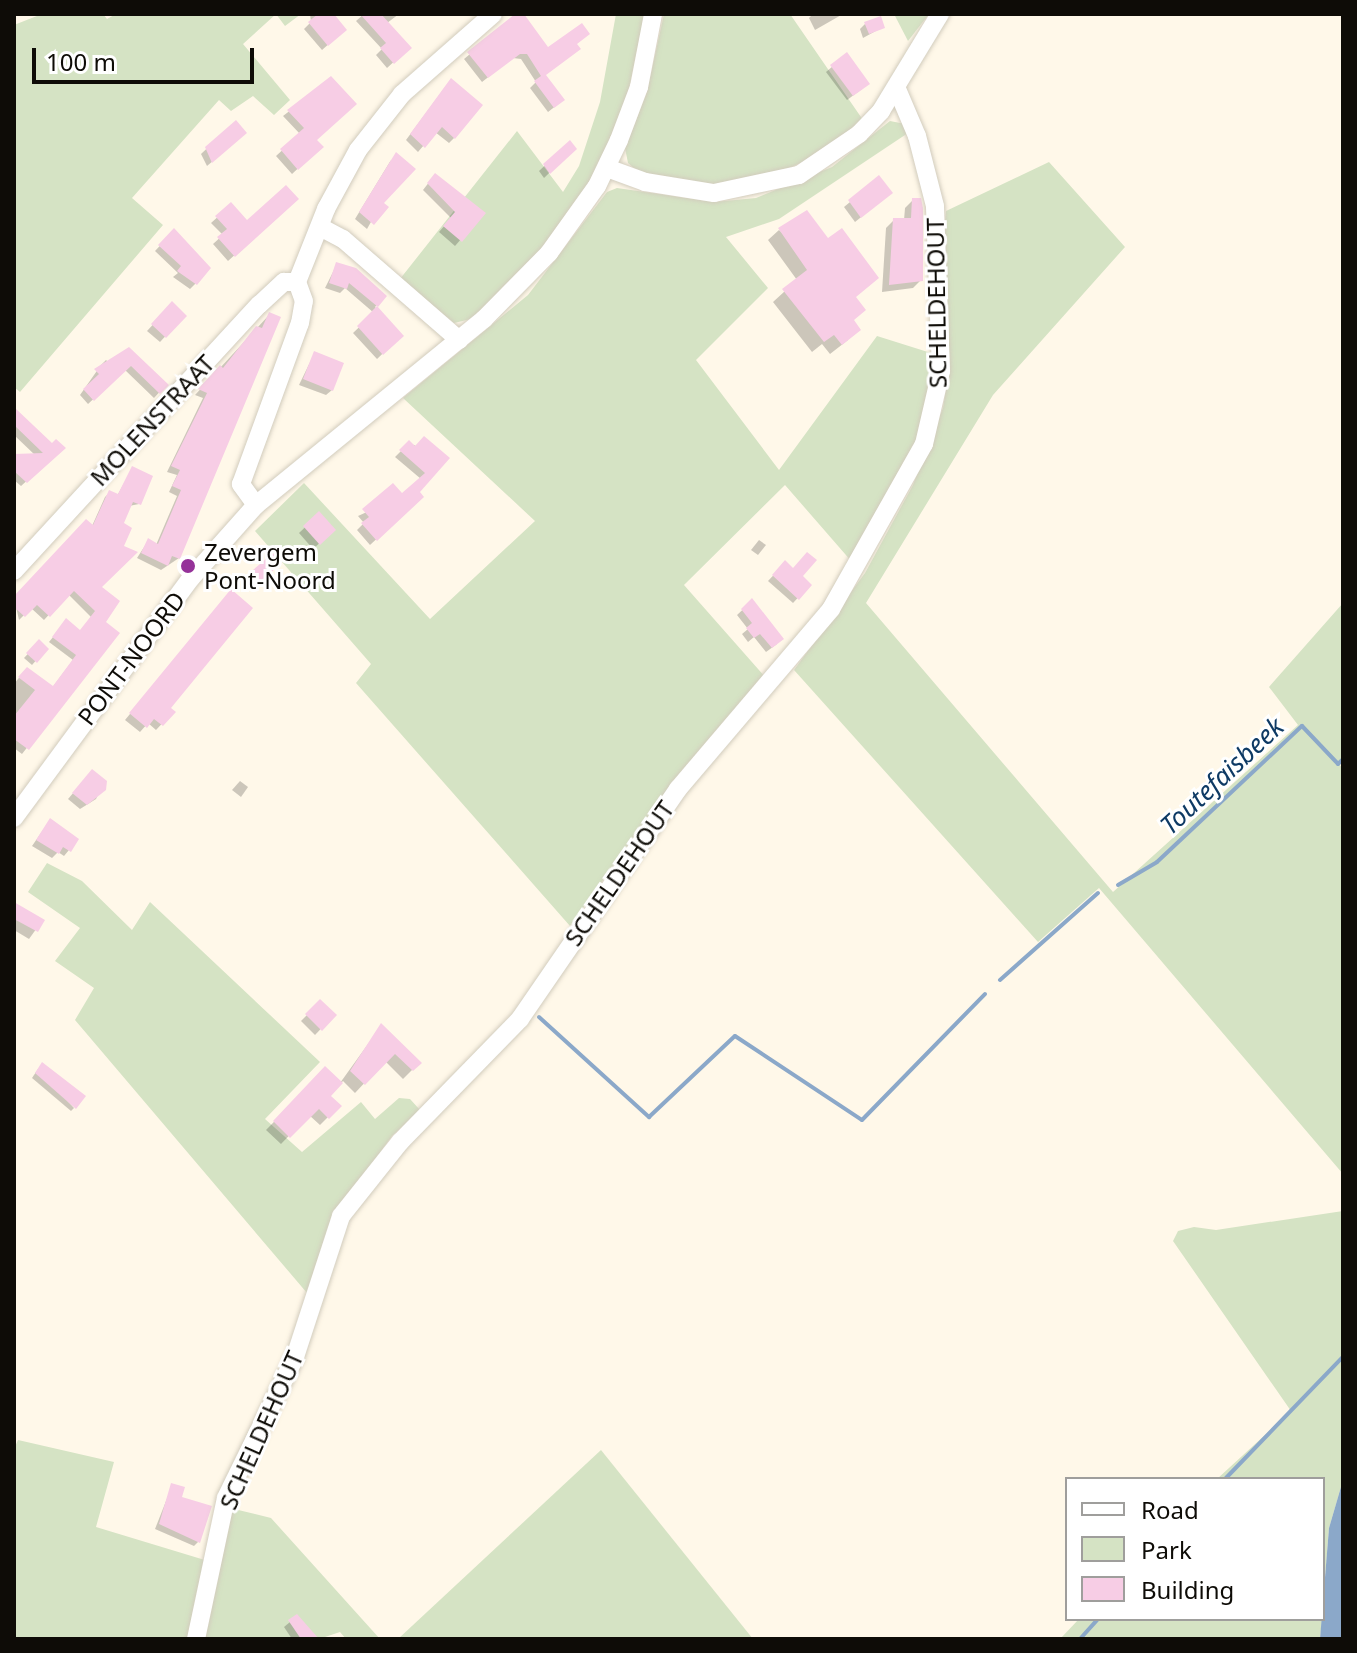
<!DOCTYPE html>
<html>
<head>
<meta charset="utf-8">
<style>
	body { margin:0 }
	#map { position:relative; width:1357px; height:1653px; overflow:hidden; background:#fff8e9; font-family:"Noto Sans",sans-serif }
	div>[style] { position:absolute }
	[style*='--x'] { left:calc(var(--x)*1px); top:calc(var(--y)*1px); width:calc(var(--w)*1px); rotate:calc(var(--a)*1deg) }
	.green>* { inset:0; background:#d5e3c4 }
	.water>* { inset:0; background:#8ba8c9 }
	.shadow>* { inset:0; background:#0003 }
	.stream>* { height:4px; margin:-2px; padding:0 2px; transform-origin:2px; border-radius:2px; background:#8ba8c9 }
	.building>* { inset:0; background:#f7cde5 }
	.roads { filter:drop-shadow(0 0 2px #d2ccbd) drop-shadow(0 0 2px #d2ccbd) }
	.minor>* { height:18px; margin:-9px; padding:0 9px; transform-origin:9px; border-radius:9px; background:#fff }
	.dots>* { width:22px; height:22px; translate:-50% -50%; box-sizing:border-box; border:4px solid #fff; border-radius:50% }
	span { translate:-50% -50%; white-space:nowrap; text-align:center; line-height:1.15; -webkit-text-stroke:6px #fff; paint-order:stroke }
	.street-label { font-size:24px; color:#0e0c07 }
	.poi-label { font-size:24px; color:#0e0c07 }
	.left { translate:0 -50%; text-align:left }
	.water-label { font-size:26px; color:#0e3a64; font-style:italic }
	.frame { position:absolute; inset:0; border:16px solid #0e0c07; pointer-events:none }
	.legend { position:absolute; left:1065px; top:1477px; width:260px; height:144px; box-sizing:border-box; background:#fff; border:2px solid #9f9e9c; margin:0; padding:10px 14px; list-style:none; font-size:24px; color:#0e0c07 }
	.legend li { display:flex; align-items:center; gap:16px; height:40px }
	.legend b { width:40px; border:2px solid #9f9e9c }
	.scale { position:absolute; left:32px; top:48px; width:222px; height:36px; box-sizing:border-box; border:4px solid #0e0c07; border-top:0; padding-left:10px; font-size:24px; line-height:28px; white-space:nowrap; color:#0e0c07; -webkit-text-stroke:6px #fff; paint-order:stroke }
</style>
</head>
<body>
<div id="map">
	<div class="green">
		<i style="clip-path:polygon(42px 14px,103px 14px,107px 19px,116px 14px,301px 14px,285px 26px,276px 14px,243px 44px,290px 100px,274px 115px,253px 96px,231px 111px,219px 100px,132px 198px,163px 225px,20px 392px,14px 387px,14px 25px)"></i>
		<i style="clip-path:polygon(616px 14px,645px 14px,623px 116px,600px 166px,543px 248px,494px 301px,471px 319px,454px 323px,400px 279px,517px 131px,563px 192px,579px 166px,600px 102px)"></i>
		<i style="clip-path:polygon(664px 14px,790px 14px,863px 120px,812px 158px,782px 171px,712px 185px,665px 180px,636px 170px,628px 163px,625px 148px,647px 92px)"></i>
		<i style="clip-path:polygon(894px 14px,929px 14px,908px 41px)"></i>
		<i style="clip-path:polygon(890px 121px,905px 124px,908px 133px,779px 219px,726px 237px,768px 288px,696px 360px,779px 470px,877px 336px,931px 353px,930px 383px,916px 441px,852px 562px,785px 485px,684px 585px,766px 678px,672px 784px,570px 926px,356px 683px,371px 664px,255px 531px,304px 483px,430px 619px,535px 521px,403px 398px,528px 295px,607px 192px,617px 188px,714px 202px,756px 198px,832px 167px)"></i>
		<i style="clip-path:polygon(1049px 162px,1125px 247px,993px 395px,866px 603px,1113px 892px,1298px 725px,1269px 687px,1343px 603px,1343px 759px,1339px 764px,1343px 769px,1343px 1174px,1099px 888px,1038px 942px,794px 670px,865px 573px,913px 485px,943px 408px,947px 383px,941px 265px,946px 211px)"></i>
		<i style="clip-path:polygon(47px 863px,82px 881px,132px 930px,150px 902px,320px 1062px,265px 1119px,302px 1152px,361px 1102px,375px 1119px,399px 1098px,410px 1099px,420px 1110px,392px 1136px,337px 1211px,307px 1293px,75px 1020px,94px 988px,55px 961px,80px 928px,28px 892px)"></i>
		<i style="clip-path:polygon(1343px 1211px,1343px 1480px,1329px 1528px,1323px 1603px,1323px 1479px,1217px 1479px,1291px 1411px,1173px 1241px,1178px 1231px,1194px 1227px,1216px 1230px)"></i>
		<i style="clip-path:polygon(18px 1440px,114px 1462px,96px 1527px,208px 1561px,191px 1639px,14px 1639px,14px 1449px)"></i>
		<i style="clip-path:polygon(601px 1450px,753px 1639px,398px 1639px)"></i>
		<i style="clip-path:polygon(230px 1508px,271px 1518px,380px 1639px,346px 1639px,340px 1632px,319px 1639px,201px 1639px)"></i>
		<i style="clip-path:polygon(1079px 1619px,1322px 1619px,1320px 1639px,1060px 1639px)"></i>
	</div>
	<div class="water">
		<i style="clip-path:polygon(1343px 1480px,1343px 1639px,1320px 1639px,1329px 1528px)"></i>
	</div>
	<div class="shadow">
		<i style="clip-path:polygon(310px 14px,331px 14px,339px 35px,322px 50px,304px 29px,311px 22px)"></i>
		<i style="clip-path:polygon(364px 14px,399px 14px,387px 23px,409px 48px,387px 68px,376px 55px,382px 49px,356px 21px)"></i>
		<i style="clip-path:polygon(518px 14px,548px 50px,575px 44px,544px 76px,557px 105px,548px 112px,530px 88px,536px 82px,521px 59px,513px 58px,482px 82px,464px 59px)"></i>
		<i style="clip-path:polygon(813px 14px,843px 14px,815px 30px,809px 18px)"></i>
		<i style="clip-path:polygon(866px 23px,883px 27px,863px 38px,860px 29px)"></i>
		<i style="clip-path:polygon(846px 55px,862px 89px,847px 100px,826px 72px)"></i>
		<i style="clip-path:polygon(331px 79px,315px 140px,321px 147px,292px 174px,276px 156px,300px 134px,283px 116px)"></i>
		<i style="clip-path:polygon(446px 86px,454px 138px,449px 143px,435px 132px,418px 152px,406px 140px)"></i>
		<i style="clip-path:polygon(235px 122px,240px 138px,207px 166px,201px 154px)"></i>
		<i style="clip-path:polygon(570px 142px,574px 149px,544px 178px,539px 171px)"></i>
		<i style="clip-path:polygon(391px 160px,381px 204px,367px 229px,355px 219px)"></i>
		<i style="clip-path:polygon(879px 178px,885px 198px,855px 222px,844px 207px)"></i>
		<i style="clip-path:polygon(430px 181px,483px 214px,455px 246px,439px 232px,451px 218px,423px 190px)"></i>
		<i style="clip-path:polygon(297px 199px,228px 261px,213px 244px,223px 235px,211px 223px,231px 205px,247px 223px)"></i>
		<i style="clip-path:polygon(913px 200px,921px 280px,913px 288px,882px 292px,886px 228px,894px 220px,904px 220px,905px 208px)"></i>
		<i style="clip-path:polygon(779px 230px,854px 298px,848px 340px,830px 354px,822px 344px,812px 352px,773px 302px,797px 280px,768px 240px)"></i>
		<i style="clip-path:polygon(174px 231px,196px 283px,190px 289px,173px 277px,178px 273px,155px 251px)"></i>
		<i style="clip-path:polygon(337px 264px,384px 297px,375px 307px,401px 336px,377px 359px,353px 333px,374px 313px,345px 288px,340px 293px,325px 288px)"></i>
		<i style="clip-path:polygon(172px 304px,184px 316px,160px 342px,147px 331px)"></i>
		<i style="clip-path:polygon(269px 315px,179px 558px,161px 570px,137px 558px,148px 541px,156px 545px,177px 496px,169px 492px,177px 475px,167px 472px,203px 398px,195px 395px)"></i>
		<i style="clip-path:polygon(129px 350px,166px 385px,154px 398px,125px 370px,88px 404px,80px 395px,101px 365px,106px 360px,111px 365px)"></i>
		<i style="clip-path:polygon(314px 354px,332px 390px,326px 395px,299px 385px)"></i>
		<i style="clip-path:polygon(14px 417px,58px 453px,21px 486px,14px 480px,14px 459px,36px 456px,14px 435px)"></i>
		<i style="clip-path:polygon(409px 443px,447px 459px,417px 492px,422px 497px,370px 545px,357px 530px,364px 523px,358px 516px,402px 496px,421px 479px,395px 457px)"></i>
		<i style="clip-path:polygon(132px 469px,139px 504px,129px 506px,121px 524px,122px 547px,99px 587px,104px 623px,117px 633px,22px 754px,14px 748px,14px 684px,22px 674px,52px 688px,73px 660px,49px 642px,62px 626px,79px 633px,91px 617px,68px 594px,44px 620px,31px 608px,19px 620px,14px 598px,92px 526px,105px 497px,110px 492px,117px 496px)"></i>
		<i style="clip-path:polygon(319px 514px,334px 530px,313px 549px,299px 533px)"></i>
		<i style="clip-path:polygon(759px 540px,766px 545px,758px 555px,751px 550px)"></i>
		<i style="clip-path:polygon(273px 556px,274px 568px,249px 588px,243px 582px)"></i>
		<i style="clip-path:polygon(785px 563px,810px 585px,793px 603px,768px 581px)"></i>
		<i style="clip-path:polygon(226px 598px,168px 708px,173px 712px,156px 730px,148px 723px,140px 732px,125px 720px)"></i>
		<i style="clip-path:polygon(752px 601px,777px 644px,766px 652px,754px 637px,748px 642px,742px 634px,748px 629px,737px 615px)"></i>
		<i style="clip-path:polygon(39px 642px,46px 649px,32px 665px,24px 658px)"></i>
		<i style="clip-path:polygon(87px 777px,104px 782px,96px 799px,80px 809px,68px 799px)"></i>
		<i style="clip-path:polygon(240px 781px,248px 787px,241px 797px,232px 790px)"></i>
		<i style="clip-path:polygon(50px 820px,69px 850px,64px 856px,58px 852px,52px 858px,32px 846px)"></i>
		<i style="clip-path:polygon(14px 904px,42px 921px,29px 939px,14px 930px)"></i>
		<i style="clip-path:polygon(320px 1002px,334px 1015px,315px 1035px,301px 1021px)"></i>
		<i style="clip-path:polygon(381px 1026px,419px 1063px,403px 1079px,385px 1061px,355px 1093px,343px 1081px,328px 1096px,339px 1106px,320px 1125px,309px 1115px,281px 1144px,266px 1130px,326px 1069px,340px 1083px)"></i>
		<i style="clip-path:polygon(38px 1069px,74px 1108px,71px 1111px,32px 1078px)"></i>
		<i style="clip-path:polygon(172px 1486px,199px 1541px,194px 1546px,155px 1529px)"></i>
		<i style="clip-path:polygon(290px 1622px,307px 1639px,292px 1639px,284px 1627px)"></i>
	</div>
	<div class="stream">
		<i style="--x:1118;--y:885;--w:45;--a:-30.5"></i>
		<i style="--x:1157;--y:862;--w:199;--a:-43.2"></i>
		<i style="--x:1302;--y:726;--w:52;--a:46.5"></i>
		<i style="--x:1338;--y:764;--w:7;--a:-45"></i>
		<i style="--x:1000;--y:980;--w:131;--a:-41.6"></i>
		<i style="--x:539;--y:1017;--w:149;--a:42.3"></i>
		<i style="--x:649;--y:1117;--w:118;--a:-43.3"></i>
		<i style="--x:735;--y:1036;--w:152;--a:33.5"></i>
		<i style="--x:862;--y:1120;--w:176;--a:-45.7"></i>
		<i style="--x:1225;--y:1479;--w:170;--a:-46"></i>
		<i style="--x:1080;--y:1639;--w:27;--a:-48"></i>
	</div>
	<div class="building">
		<i style="clip-path:polygon(318px 14px,334px 14px,347px 30px,328px 46px,308px 22px)"></i>
		<i style="clip-path:polygon(360px 14px,381px 14px,412px 48px,394px 64px,380px 48px,386px 43px)"></i>
		<i style="clip-path:polygon(515px 14px,524px 14px,548px 47px,582px 23px,590px 34px,577px 44px,581px 49px,546px 75px,565px 100px,554px 108px,534px 81px,541px 76px,527px 54px,520px 54px,488px 78px,467px 52px)"></i>
		<i style="clip-path:polygon(881px 16px,885px 28px,869px 34px,864px 22px)"></i>
		<i style="clip-path:polygon(847px 52px,870px 84px,853px 96px,830px 65px)"></i>
		<i style="clip-path:polygon(331px 76px,357px 104px,317px 140px,324px 147px,298px 170px,280px 149px,304px 128px,287px 110px)"></i>
		<i style="clip-path:polygon(451px 78px,483px 105px,455px 139px,442px 127px,425px 148px,410px 134px)"></i>
		<i style="clip-path:polygon(236px 120px,247px 133px,212px 163px,205px 147px)"></i>
		<i style="clip-path:polygon(570px 140px,577px 149px,550px 174px,543px 164px)"></i>
		<i style="clip-path:polygon(396px 152px,416px 169px,384px 203px,389px 207px,374px 225px,359px 212px)"></i>
		<i style="clip-path:polygon(435px 173px,486px 213px,462px 242px,443px 226px,455px 212px,427px 183px)"></i>
		<i style="clip-path:polygon(879px 175px,893px 193px,861px 218px,848px 200px)"></i>
		<i style="clip-path:polygon(286px 185px,299px 199px,235px 257px,217px 237px,227px 229px,215px 216px,231px 202px,247px 220px)"></i>
		<i style="clip-path:polygon(912px 198px,921px 198px,923px 208px,923px 281px,889px 285px,893px 218px,911px 218px)"></i>
		<i style="clip-path:polygon(807px 210px,828px 238px,842px 228px,879px 278px,856px 297px,866px 310px,854px 320px,861px 330px,842px 345px,834px 335px,824px 342px,782px 289px,807px 270px,778px 228px)"></i>
		<i style="clip-path:polygon(174px 228px,211px 268px,197px 285px,177px 271px,181px 266px,158px 245px)"></i>
		<i style="clip-path:polygon(336px 262px,356px 268px,387px 296px,378px 307px,349px 283px,347px 289px,329px 283px)"></i>
		<i style="clip-path:polygon(172px 301px,187px 316px,166px 338px,151px 324px)"></i>
		<i style="clip-path:polygon(377px 306px,404px 336px,383px 355px,357px 326px)"></i>
		<i style="clip-path:polygon(269px 312px,281px 317px,180px 559px,172px 556px,168px 566px,141px 553px,148px 538px,158px 544px,181px 490px,172px 486px,180px 470px,171px 466px,207px 393px,198px 389px,220px 365px,223px 368px,256px 326px,262px 328px)"></i>
		<i style="clip-path:polygon(129px 347px,169px 385px,160px 394px,131px 366px,94px 401px,83px 389px,99px 374px,94px 369px)"></i>
		<i style="clip-path:polygon(314px 351px,344px 363px,333px 391px,303px 379px)"></i>
		<i style="clip-path:polygon(14px 407px,52px 443px,56px 439px,66px 448px,27px 483px,14px 471px,14px 454px,43px 453px,14px 425px)"></i>
		<i style="clip-path:polygon(424px 436px,450px 458px,420px 492px,424px 497px,377px 541px,361px 523px,369px 517px,362px 509px,393px 483px,402px 493px,425px 473px,399px 450px,409px 440px,415px 446px)"></i>
		<i style="clip-path:polygon(132px 466px,153px 476px,141px 505px,133px 502px,124px 523px,132px 528px,124px 546px,138px 552px,102px 587px,120px 601px,106px 622px,120px 633px,29px 750px,14px 739px,14px 716px,35px 690px,18px 677px,27px 667px,53px 686px,76px 655px,52px 637px,66px 618px,80px 630px,95px 611px,74px 591px,50px 617px,37px 605px,25px 617px,14px 607px,14px 596px,86px 519px,93px 525px,109px 490px,118px 494px)"></i>
		<i style="clip-path:polygon(319px 511px,336px 530px,320px 545px,303px 526px)"></i>
		<i style="clip-path:polygon(807px 552px,817px 560px,803px 576px,812px 585px,799px 600px,772px 575px,785px 560px,793px 568px)"></i>
		<i style="clip-path:polygon(273px 553px,282px 563px,256px 585px,247px 575px)"></i>
		<i style="clip-path:polygon(231px 589px,253px 608px,171px 708px,176px 712px,163px 726px,154px 719px,147px 728px,129px 713px)"></i>
		<i style="clip-path:polygon(752px 598px,784px 639px,772px 648px,760px 634px,754px 638px,746px 628px,752px 623px,741px 609px)"></i>
		<i style="clip-path:polygon(39px 639px,49px 649px,37px 663px,26px 653px)"></i>
		<i style="clip-path:polygon(92px 769px,107px 781px,106px 790px,87px 805px,72px 793px)"></i>
		<i style="clip-path:polygon(50px 818px,79px 839px,71px 852px,63px 847px,59px 854px,36px 840px)"></i>
		<i style="clip-path:polygon(14px 902px,45px 920px,38px 932px,14px 919px)"></i>
		<i style="clip-path:polygon(320px 999px,337px 1015px,322px 1031px,305px 1014px)"></i>
		<i style="clip-path:polygon(381px 1023px,422px 1063px,413px 1071px,395px 1054px,365px 1085px,350px 1071px)"></i>
		<i style="clip-path:polygon(42px 1062px,86px 1096px,76px 1109px,35px 1073px)"></i>
		<i style="clip-path:polygon(325px 1066px,343px 1083px,331px 1096px,342px 1106px,329px 1119px,319px 1109px,290px 1138px,273px 1121px)"></i>
		<i style="clip-path:polygon(171px 1483px,185px 1487px,182px 1497px,212px 1506px,200px 1543px,159px 1524px)"></i>
		<i style="clip-path:polygon(297px 1614px,319px 1639px,301px 1639px,288px 1620px)"></i>
	</div>
	<div class="roads">
		<div class="minor">
			<i style="--x:607;--y:168;--w:40;--a:20.2"></i>
			<i style="--x:645;--y:182;--w:70;--a:9.1"></i>
			<i style="--x:714;--y:193;--w:87;--a:-12"></i>
			<i style="--x:799;--y:175;--w:73;--a:-34.3"></i>
			<i style="--x:859;--y:134;--w:32;--a:-46"></i>
			<i style="--x:881;--y:111;--w:114;--a:-58.7"></i>
			<i style="--x:322;--y:228;--w:24;--a:28"></i>
			<i style="--x:343;--y:239;--w:154;--a:41"></i>
			<i style="--x:297;--y:282;--w:79;--a:-68.3"></i>
			<i style="--x:326;--y:209;--w:67;--a:-61.5"></i>
			<i style="--x:358;--y:150;--w:71;--a:-51.8"></i>
			<i style="--x:402;--y:94;--w:121;--a:-41.3"></i>
			<i style="--x:256;--y:505;--w:26;--a:-126"></i>
			<i style="--x:241;--y:484;--w:171;--a:-69.9"></i>
			<i style="--x:300;--y:323;--w:22;--a:-80"></i>
			<i style="--x:304;--y:301;--w:20;--a:-110"></i>
			<i style="--x:14;--y:571;--w:362;--a:-47.4"></i>
			<i style="--x:259;--y:305;--w:34;--a:-43"></i>
			<i style="--x:284;--y:282;--w:13;--a:0"></i>
			<i style="--x:14;--y:818;--w:298;--a:-53.6"></i>
			<i style="--x:191;--y:578;--w:98;--a:-48.3"></i>
			<i style="--x:256;--y:505;--w:294;--a:-39.2"></i>
			<i style="--x:484;--y:319;--w:93;--a:-45.4"></i>
			<i style="--x:549;--y:253;--w:82;--a:-54.4"></i>
			<i style="--x:597;--y:186;--w:51;--a:-64.4"></i>
			<i style="--x:619;--y:140;--w:57;--a:-69.3"></i>
			<i style="--x:639;--y:87;--w:74;--a:-79.1"></i>
			<i style="--x:196;--y:1639;--w:144;--a:-78"></i>
			<i style="--x:226;--y:1498;--w:157;--a:-63.9"></i>
			<i style="--x:295;--y:1357;--w:148;--a:-71.9"></i>
			<i style="--x:341;--y:1216;--w:95;--a:-51.4"></i>
			<i style="--x:400;--y:1142;--w:172;--a:-45.7"></i>
			<i style="--x:520;--y:1019;--w:279;--a:-55.5"></i>
			<i style="--x:678;--y:789;--w:236;--a:-49.6"></i>
			<i style="--x:831;--y:609;--w:189;--a:-60.6"></i>
			<i style="--x:924;--y:444;--w:75;--a:-76.9"></i>
			<i style="--x:941;--y:371;--w:165;--a:-92.1"></i>
			<i style="--x:935;--y:206;--w:72;--a:-104.4"></i>
			<i style="--x:917;--y:136;--w:51;--a:-113.1"></i>
		</div>
	</div>
	<div class="dots">
		<i style="left:188px;top:566px;background:#953299"></i>
	</div>
	<div class="street-label">
		<span style="left:936px;top:303px;rotate:-91deg">SCHELDEHOUT</span>
		<span style="left:152px;top:420px;rotate:-47deg">MOLENSTRAAT</span>
		<span style="left:131px;top:658px;rotate:-53deg">PONT-NOORD</span>
		<span style="left:619px;top:873px;rotate:-55deg">SCHELDEHOUT</span>
		<span style="left:261px;top:1430px;rotate:-66deg">SCHELDEHOUT</span>
	</div>
	<div class="poi-label">
		<span class="left" style="left:204px;top:566px">Zevergem<br>Pont-Noord</span>
	</div>
	<div class="water-label">
		<span style="left:1222px;top:776px;rotate:-43deg">Toutefaisbeek</span>
	</div>
	<div class="frame"></div>
	<ul class="legend">
	<li><b style="height:10px;background:#fff"></b>Road</li>
	<li><b style="height:22px;background:#d5e3c4"></b>Park</li>
	<li><b style="height:22px;background:#f7cde5"></b>Building</li>
	</ul>
	<div class="scale">100 m</div>
</div>
</body>
</html>
